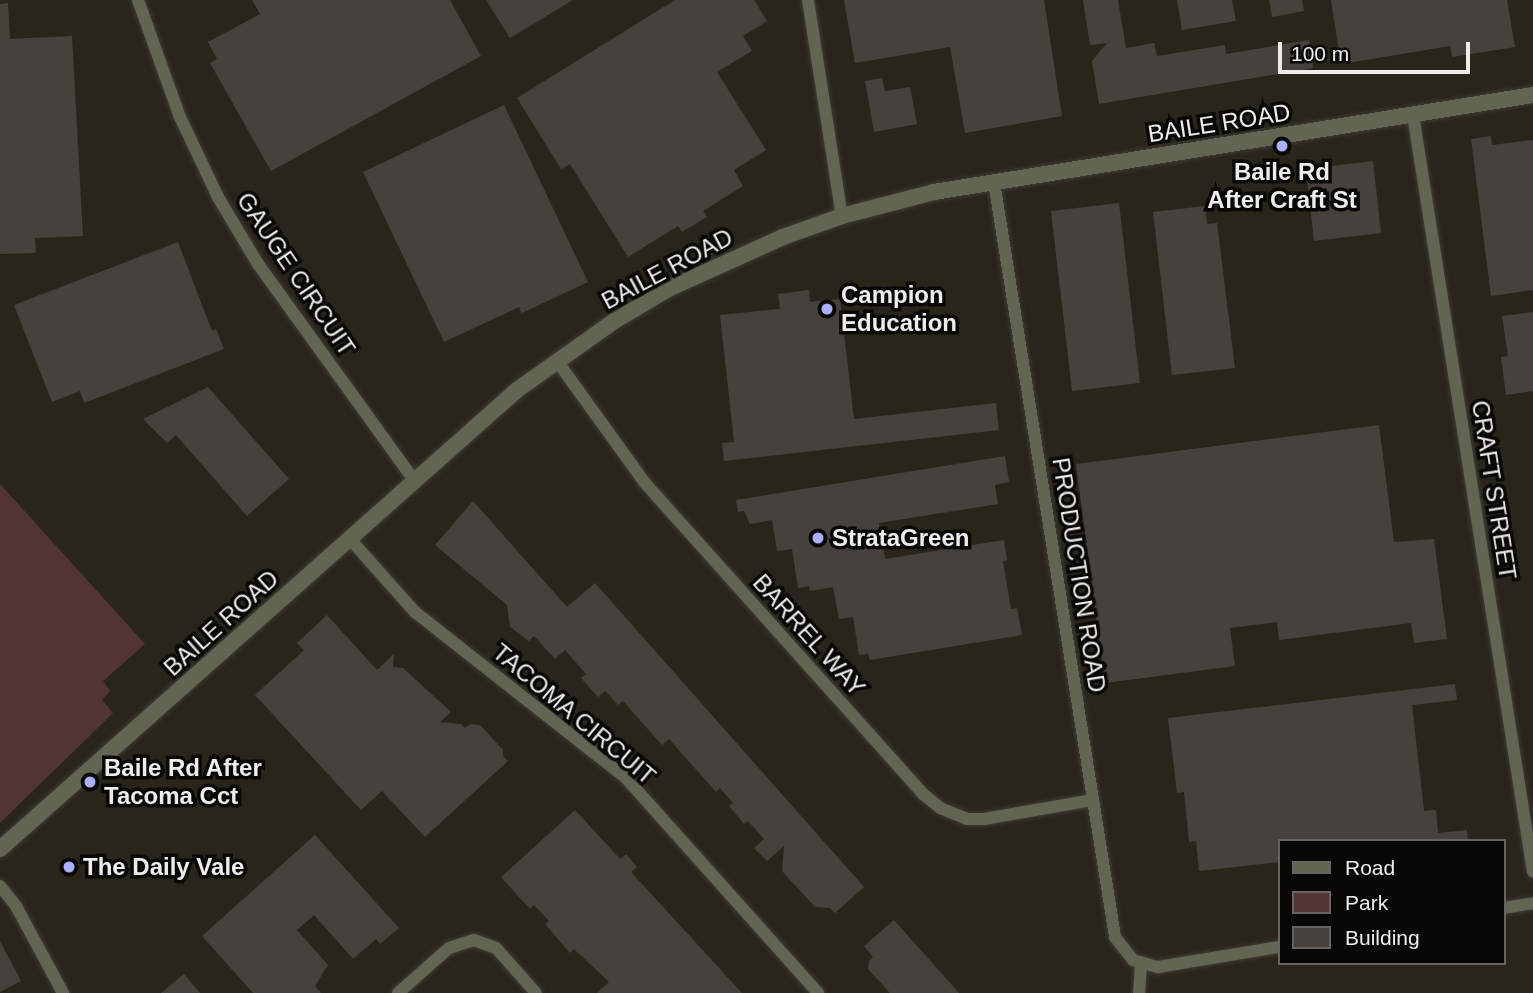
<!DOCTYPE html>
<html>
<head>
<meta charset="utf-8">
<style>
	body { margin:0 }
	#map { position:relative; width:1533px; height:993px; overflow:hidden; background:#201e19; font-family:Arial,sans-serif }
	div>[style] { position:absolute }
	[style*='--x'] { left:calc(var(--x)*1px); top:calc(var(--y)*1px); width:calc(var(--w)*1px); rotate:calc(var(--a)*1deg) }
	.built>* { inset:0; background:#2a251b }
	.green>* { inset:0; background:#533434 }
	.building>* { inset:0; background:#47413e }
	.roads { filter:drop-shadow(0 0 2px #3d3b36) drop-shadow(0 0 2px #3d3b36) }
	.minor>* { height:12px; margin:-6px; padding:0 6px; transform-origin:6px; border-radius:6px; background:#616551 }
	.tertiary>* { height:16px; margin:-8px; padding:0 8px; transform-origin:8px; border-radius:8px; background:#616551 }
	.dots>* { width:19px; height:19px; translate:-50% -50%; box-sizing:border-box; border:4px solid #090806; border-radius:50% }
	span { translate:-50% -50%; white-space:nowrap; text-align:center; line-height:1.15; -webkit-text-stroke:7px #090806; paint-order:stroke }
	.street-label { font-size:24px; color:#efedea }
	.poi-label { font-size:24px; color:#efedea; font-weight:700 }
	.left { translate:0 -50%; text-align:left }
	.legend { position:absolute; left:1278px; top:839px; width:228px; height:126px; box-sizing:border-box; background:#090806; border:2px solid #656461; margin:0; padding:9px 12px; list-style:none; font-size:21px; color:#efedea }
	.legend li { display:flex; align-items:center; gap:14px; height:35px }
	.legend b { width:35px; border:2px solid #656461 }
	.scale { position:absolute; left:1278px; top:42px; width:192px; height:32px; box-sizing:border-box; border:4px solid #efedea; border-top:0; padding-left:9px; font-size:21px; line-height:24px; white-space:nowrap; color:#efedea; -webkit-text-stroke:5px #090806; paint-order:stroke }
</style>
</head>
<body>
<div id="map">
	<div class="built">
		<i style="clip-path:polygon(evenodd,0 0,1533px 0,1533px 993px,0 993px,0 0,1279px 841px,1503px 841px,1503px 963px,1279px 963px,1279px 841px)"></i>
	</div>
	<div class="green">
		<i style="clip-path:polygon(0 484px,145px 644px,103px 681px,110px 691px,102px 700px,113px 713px,0 823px)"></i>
	</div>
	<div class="building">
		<i style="clip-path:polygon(252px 0,450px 0,481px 56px,271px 171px,210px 63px,217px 59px,208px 42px,260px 14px)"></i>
		<i style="clip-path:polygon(486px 0,573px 0,510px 38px)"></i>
		<i style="clip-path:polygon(675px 0,754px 0,767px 21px,743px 36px,752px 51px,717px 72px,766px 150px,734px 170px,743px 186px,703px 211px,707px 217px,682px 232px,678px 226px,628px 257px,570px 164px,561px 169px,517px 98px)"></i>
		<i style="clip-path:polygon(844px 0,1044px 0,1062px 116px,965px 133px,950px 47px,855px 63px)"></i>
		<i style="clip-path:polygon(1083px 0,1118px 0,1126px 48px,1154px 43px,1157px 56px,1225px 45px,1226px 54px,1309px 40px,1313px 68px,1099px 104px,1092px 61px,1107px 43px,1090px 45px)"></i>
		<i style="clip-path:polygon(1177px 0,1232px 0,1236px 21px,1182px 30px)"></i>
		<i style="clip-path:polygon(1269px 0,1302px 0,1304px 11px,1272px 17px)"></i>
		<i style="clip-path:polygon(1331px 0,1507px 0,1515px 47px,1452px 57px,1450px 46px,1341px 64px)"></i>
		<i style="clip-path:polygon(8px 3px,10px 39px,72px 36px,83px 236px,35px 238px,36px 253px,0 254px,0 4px)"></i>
		<i style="clip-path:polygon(882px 78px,885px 91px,910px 87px,917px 124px,874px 132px,865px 81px)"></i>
		<i style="clip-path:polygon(504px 105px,588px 282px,522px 313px,519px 307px,444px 342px,363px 172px)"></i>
		<i style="clip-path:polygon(1491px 136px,1492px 145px,1533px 140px,1533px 290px,1491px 296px,1471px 139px)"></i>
		<i style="clip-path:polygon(1373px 161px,1381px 233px,1314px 241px,1306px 169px)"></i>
		<i style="clip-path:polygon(1119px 203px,1140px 383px,1072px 391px,1051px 211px)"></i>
		<i style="clip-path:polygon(1205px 206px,1207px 224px,1217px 223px,1235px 368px,1172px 375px,1153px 212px)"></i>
		<i style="clip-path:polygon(178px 242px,212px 331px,216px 329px,224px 349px,84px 403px,80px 391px,52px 402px,14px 305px)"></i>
		<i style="clip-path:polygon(809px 290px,810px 302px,840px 299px,854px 419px,996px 403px,999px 430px,724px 461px,722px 443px,734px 442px,720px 315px,780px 309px,778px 294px)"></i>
		<i style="clip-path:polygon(1533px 312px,1533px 391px,1506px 395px,1501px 357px,1508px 356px,1502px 316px)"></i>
		<i style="clip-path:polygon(208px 387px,289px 479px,247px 516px,176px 435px,167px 443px,143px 419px)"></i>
		<i style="clip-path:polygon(1379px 425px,1394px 542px,1434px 539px,1447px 639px,1414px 643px,1411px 623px,1279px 640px,1277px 622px,1230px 628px,1235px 666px,1105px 683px,1076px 464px)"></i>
		<i style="clip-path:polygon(1005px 456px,1009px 482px,995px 485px,998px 504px,879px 523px,885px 559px,1004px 540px,1007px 560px,1003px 561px,1011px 609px,1017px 608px,1022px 635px,870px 660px,868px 654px,859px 655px,853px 617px,839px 619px,833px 587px,810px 591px,809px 586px,798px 588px,792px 549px,777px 551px,772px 520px,750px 524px,744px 511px,738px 512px,736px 500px)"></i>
		<i style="clip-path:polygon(473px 501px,567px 607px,595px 583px,864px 887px,835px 913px,830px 908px,815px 907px,782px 871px,784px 846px,767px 861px,754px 848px,764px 839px,748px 821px,744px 824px,729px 806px,733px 803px,720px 788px,716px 792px,669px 739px,662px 745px,623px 701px,618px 705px,605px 691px,598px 697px,581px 678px,586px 674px,565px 650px,555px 659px,534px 636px,529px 641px,510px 627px,507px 605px,435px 545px)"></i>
		<i style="clip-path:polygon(327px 615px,377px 670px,394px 654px,393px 667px,403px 668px,451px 712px,440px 722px,461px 724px,465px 728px,470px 724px,480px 725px,503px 750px,503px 756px,508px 761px,425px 837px,382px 791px,361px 810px,255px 695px,304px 650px,297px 643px)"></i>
		<i style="clip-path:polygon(1455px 684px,1457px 700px,1412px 705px,1424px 811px,1436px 810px,1438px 833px,1467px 830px,1468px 841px,1279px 841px,1279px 862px,1199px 871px,1196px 841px,1189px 842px,1184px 792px,1177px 793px,1168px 718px)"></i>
		<i style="clip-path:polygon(575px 810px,620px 859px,626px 854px,637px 867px,631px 872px,742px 993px,597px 993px,609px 982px,574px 949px,570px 953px,545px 924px,549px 921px,534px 905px,530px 909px,501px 877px)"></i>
		<i style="clip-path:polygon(315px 835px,399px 928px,380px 944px,376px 939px,353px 959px,314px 915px,297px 930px,328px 965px,315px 986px,321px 993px,253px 993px,202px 936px)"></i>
		<i style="clip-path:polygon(894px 920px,959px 993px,890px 993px,868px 969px,869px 961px,873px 957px,864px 946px)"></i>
		<i style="clip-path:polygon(0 941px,21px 981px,0 992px)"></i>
		<i style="clip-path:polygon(184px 974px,200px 993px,161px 993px)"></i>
	</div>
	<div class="roads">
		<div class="minor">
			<i style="--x:138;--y:0;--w:124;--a:70.3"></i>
			<i style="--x:180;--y:117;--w:89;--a:64.6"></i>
			<i style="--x:218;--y:197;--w:78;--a:59.2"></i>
			<i style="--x:258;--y:264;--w:266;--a:54.2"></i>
			<i style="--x:808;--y:0;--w:219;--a:81.1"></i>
			<i style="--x:1413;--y:115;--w:766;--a:80.99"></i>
			<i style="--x:994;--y:182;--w:765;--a:80.89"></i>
			<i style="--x:1115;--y:937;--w:29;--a:52"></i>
			<i style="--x:1133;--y:960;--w:26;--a:16"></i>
			<i style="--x:1158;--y:967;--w:123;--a:-9.4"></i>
			<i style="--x:557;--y:361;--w:150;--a:54.2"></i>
			<i style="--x:645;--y:483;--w:417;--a:48.2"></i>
			<i style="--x:923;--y:794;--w:22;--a:39"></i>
			<i style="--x:940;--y:808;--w:29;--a:22"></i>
			<i style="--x:967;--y:819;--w:17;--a:0"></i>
			<i style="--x:984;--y:819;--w:111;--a:-9.9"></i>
			<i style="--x:350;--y:539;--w:98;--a:48.3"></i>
			<i style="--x:415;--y:612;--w:267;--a:38.2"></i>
			<i style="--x:625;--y:777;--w:290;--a:48.2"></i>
			<i style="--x:0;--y:886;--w:26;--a:51"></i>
			<i style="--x:16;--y:906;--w:99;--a:61.6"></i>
			<i style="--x:1503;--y:908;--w:30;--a:-9"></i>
			<i style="--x:398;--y:993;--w:68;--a:-41.4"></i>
			<i style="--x:449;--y:948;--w:26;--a:-18"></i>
			<i style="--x:474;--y:940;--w:23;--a:20"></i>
			<i style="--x:496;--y:948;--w:60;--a:48.4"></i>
			<i style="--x:1139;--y:993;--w:29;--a:-86"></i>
		</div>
		<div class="tertiary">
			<i style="--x:0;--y:849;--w:691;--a:-41.6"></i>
			<i style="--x:517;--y:390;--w:118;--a:-35.3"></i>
			<i style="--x:613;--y:322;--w:64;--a:-31"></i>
			<i style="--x:668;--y:289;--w:126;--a:-24.3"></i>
			<i style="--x:783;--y:237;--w:63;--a:-19.6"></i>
			<i style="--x:842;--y:216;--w:95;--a:-14.6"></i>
			<i style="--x:934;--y:192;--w:607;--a:-9.2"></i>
		</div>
	</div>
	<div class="dots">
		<i style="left:1282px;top:146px;background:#aab0fb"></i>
		<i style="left:827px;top:309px;background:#aab0fb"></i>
		<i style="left:818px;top:538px;background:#aab0fb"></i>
		<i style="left:90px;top:782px;background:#aab0fb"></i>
		<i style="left:69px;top:867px;background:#aab0fb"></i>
	</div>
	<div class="street-label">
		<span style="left:1219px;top:123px;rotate:-9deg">BAILE ROAD</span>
		<span style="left:667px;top:269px;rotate:-28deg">BAILE ROAD</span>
		<span style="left:296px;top:274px;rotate:56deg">GAUGE CIRCUIT</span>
		<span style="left:1494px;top:490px;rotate:81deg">CRAFT STREET</span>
		<span style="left:1079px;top:575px;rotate:81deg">PRODUCTION ROAD</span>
		<span style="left:221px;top:623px;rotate:-42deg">BAILE ROAD</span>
		<span style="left:809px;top:635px;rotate:48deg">BARREL WAY</span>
		<span style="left:574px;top:714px;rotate:40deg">TACOMA CIRCUIT</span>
	</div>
	<div class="poi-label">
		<span style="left:1282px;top:186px">Baile Rd<br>After Craft St</span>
		<span class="left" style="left:841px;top:309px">Campion<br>Education</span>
		<span class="left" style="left:832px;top:538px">StrataGreen</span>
		<span class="left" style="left:104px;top:782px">Baile Rd After<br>Tacoma Cct</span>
		<span class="left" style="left:83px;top:867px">The Daily Vale</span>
	</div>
	<ul class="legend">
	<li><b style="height:9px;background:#616551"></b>Road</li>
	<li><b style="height:19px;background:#533434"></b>Park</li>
	<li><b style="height:19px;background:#47413e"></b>Building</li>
	</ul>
	<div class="scale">100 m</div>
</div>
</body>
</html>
